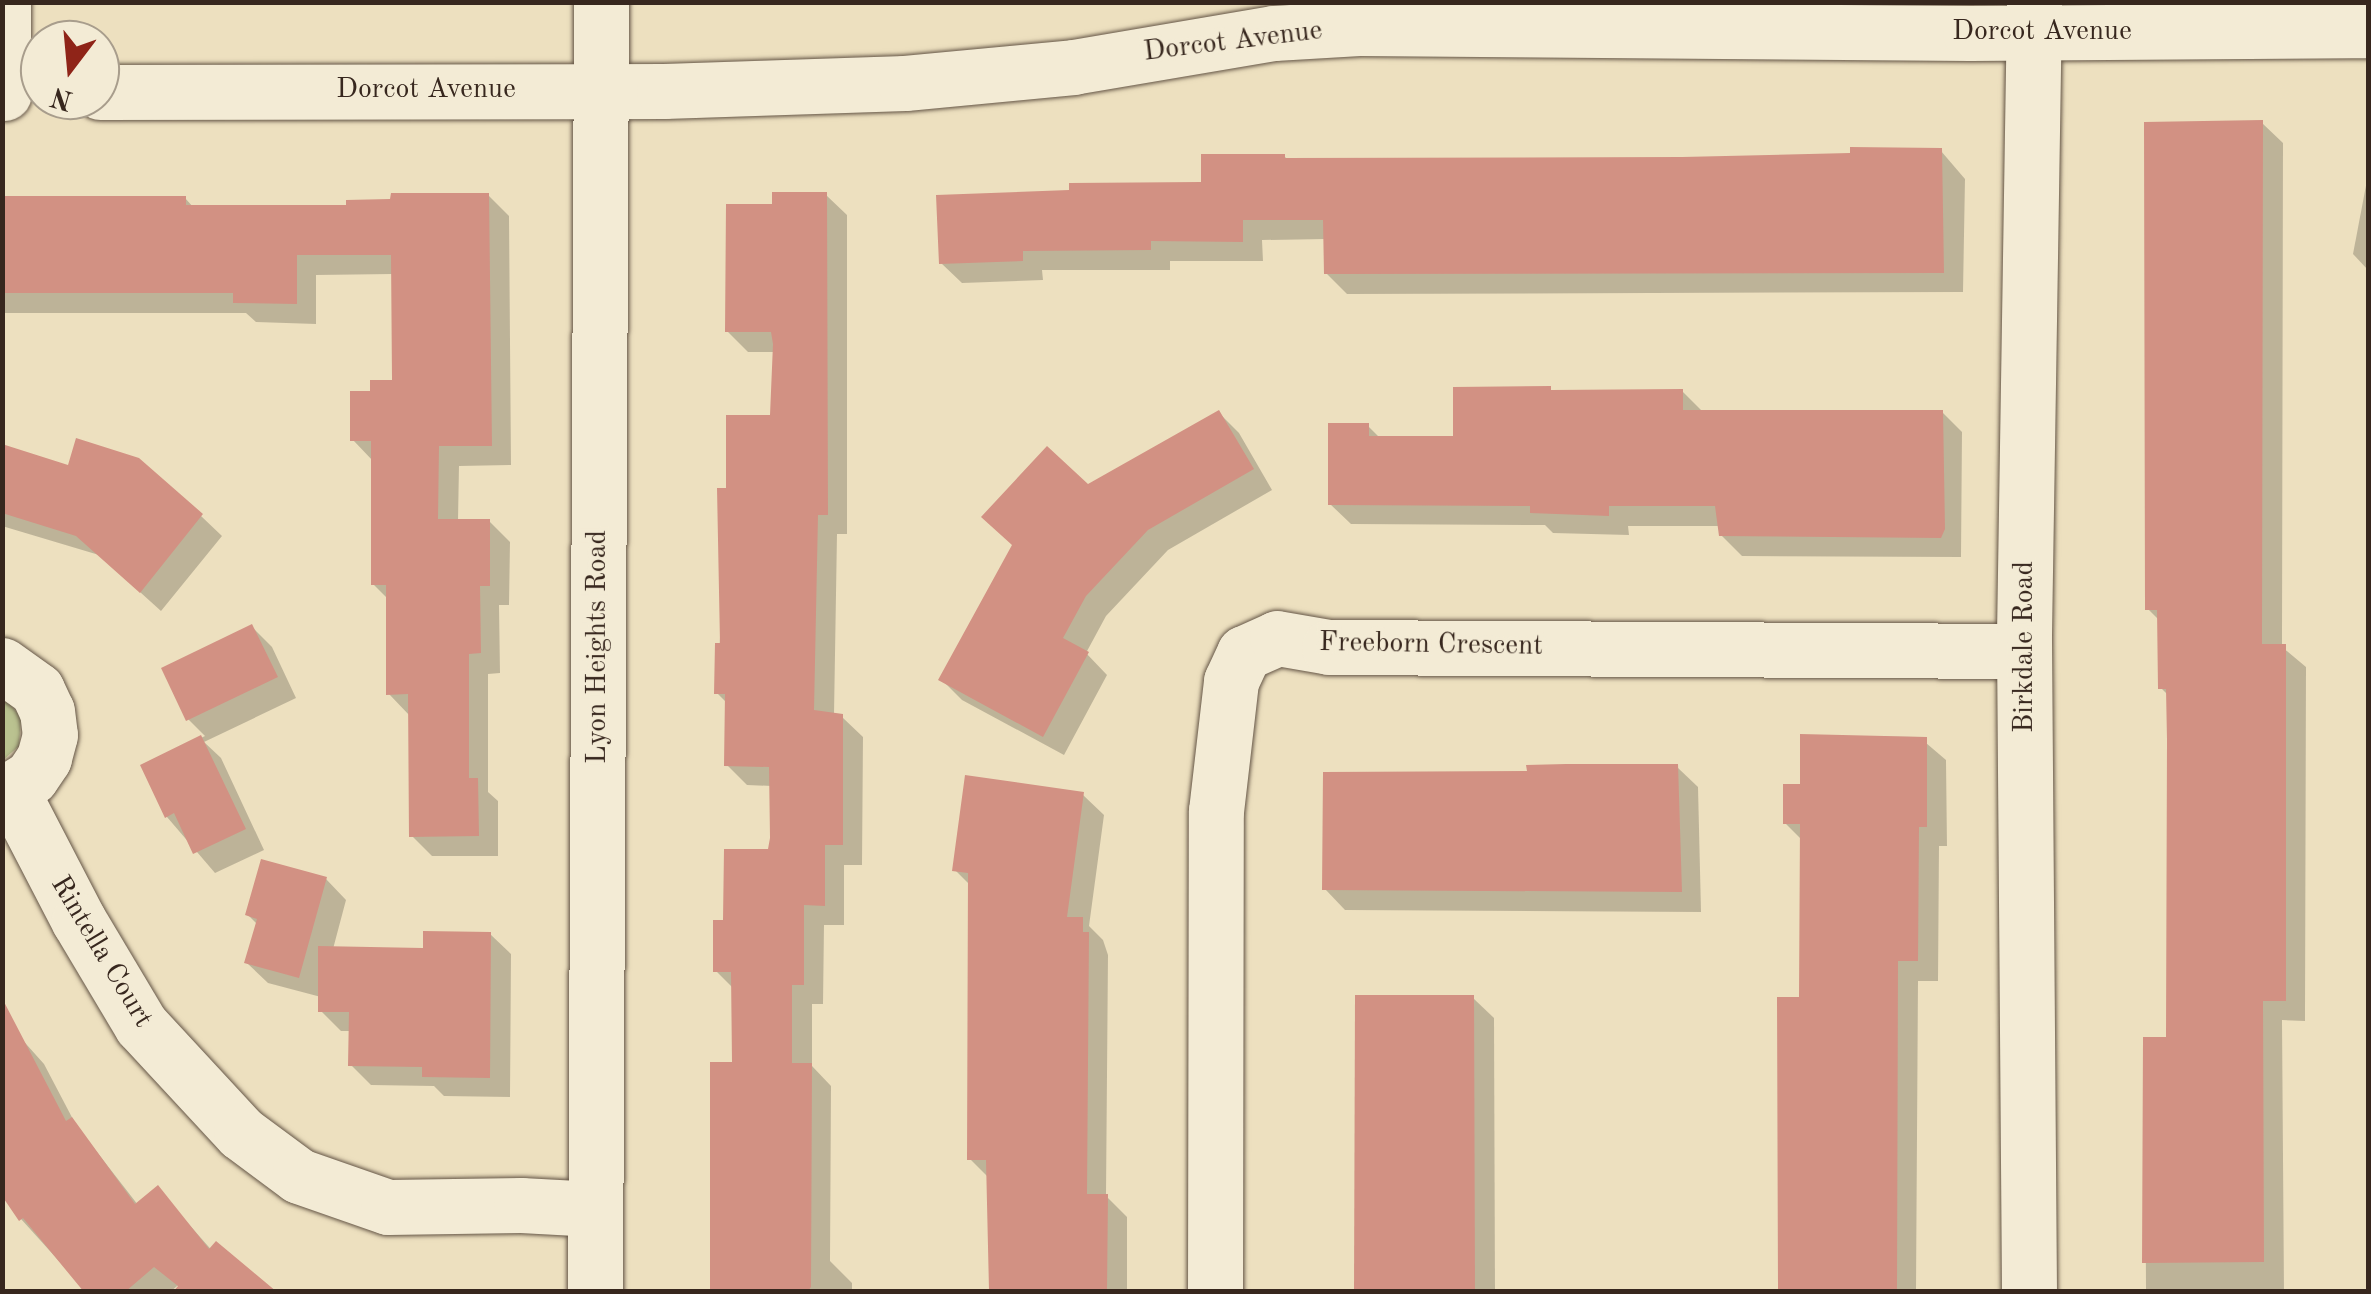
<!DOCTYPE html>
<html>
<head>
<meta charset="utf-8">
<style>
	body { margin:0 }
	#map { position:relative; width:2371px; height:1294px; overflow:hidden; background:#ede0bf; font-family:"Old Standard TT",serif }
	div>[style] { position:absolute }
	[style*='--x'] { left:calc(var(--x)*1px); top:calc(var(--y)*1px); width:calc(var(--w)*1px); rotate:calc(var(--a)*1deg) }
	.green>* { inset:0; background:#bac290 }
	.shadow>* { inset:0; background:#0003 }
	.building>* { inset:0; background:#d29183 }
	.roads { filter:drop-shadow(0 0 2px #645546) drop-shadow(0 0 2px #645546) }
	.minor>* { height:55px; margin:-27.5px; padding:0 27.5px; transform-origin:27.5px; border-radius:27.5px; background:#f3ebd5 }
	span { translate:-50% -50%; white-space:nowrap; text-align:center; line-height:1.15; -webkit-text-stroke:8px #f3ebd5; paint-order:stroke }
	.street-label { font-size:28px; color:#37271e }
	.frame { position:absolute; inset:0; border:5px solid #37271e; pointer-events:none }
	.north { position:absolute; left:20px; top:20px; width:100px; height:100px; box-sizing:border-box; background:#f3ebd5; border:2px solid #a89d8c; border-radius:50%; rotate:196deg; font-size:28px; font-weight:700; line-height:40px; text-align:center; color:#37271e }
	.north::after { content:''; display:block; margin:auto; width:35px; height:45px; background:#8f2418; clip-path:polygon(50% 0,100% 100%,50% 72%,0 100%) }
</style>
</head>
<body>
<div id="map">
	<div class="green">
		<i style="clip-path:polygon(3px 696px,21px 717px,19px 746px,3px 760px)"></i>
	</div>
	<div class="shadow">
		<i style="clip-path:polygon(2262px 123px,2283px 143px,2282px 647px,2306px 667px,2305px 1021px,2282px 1020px,2284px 1292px,2146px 1292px,2145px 1040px,2168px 1040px,2169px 696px,2161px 688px,2160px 621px,2148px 609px)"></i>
		<i style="clip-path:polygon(1941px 151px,1965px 179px,1963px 292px,1347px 294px,1326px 273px,1326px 239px,1262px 240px,1263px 261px,1170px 261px,1170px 270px,1042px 270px,1043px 280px,962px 283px,941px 263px,1284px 156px,1288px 160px,1682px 159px)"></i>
		<i style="clip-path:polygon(2368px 175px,2368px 270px,2353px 254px)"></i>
		<i style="clip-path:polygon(488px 195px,509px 216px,511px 465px,459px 466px,458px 521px,489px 521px,510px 542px,509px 605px,499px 605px,500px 673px,488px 674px,488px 792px,498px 801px,498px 856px,432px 856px,412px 836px,410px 716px,389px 694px,389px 600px,373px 584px,373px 461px,353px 440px,373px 393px,394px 383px,393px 274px,316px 275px,316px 324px,256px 322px,246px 313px,2px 313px,2px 198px,185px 198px,194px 208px,348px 208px)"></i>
		<i style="clip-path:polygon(826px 195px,847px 215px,847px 534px,837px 534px,834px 715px,842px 717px,863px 737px,862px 865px,844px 865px,844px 925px,824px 925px,823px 1004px,812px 1004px,812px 1066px,831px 1086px,830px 1261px,852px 1283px,852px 1292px,713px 1292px,735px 1065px,734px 989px,716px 971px,726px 923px,771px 852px,772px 786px,747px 785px,727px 765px,727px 703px,717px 693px,728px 490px,772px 418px,775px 352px,748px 352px,727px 331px,775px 206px)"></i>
		<i style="clip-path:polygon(1682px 391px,1703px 412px,1942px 412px,1962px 432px,1961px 557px,1742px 556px,1721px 535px,1720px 526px,1628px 526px,1629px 535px,1553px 533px,1545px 525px,1351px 524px,1330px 504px,1368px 426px,1380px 438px,1456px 439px)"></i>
		<i style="clip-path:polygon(1219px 413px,1239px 433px,1272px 490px,1168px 550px,1106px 616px,1086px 653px,1107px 675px,1064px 755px,962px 700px,942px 680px,1088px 488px)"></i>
		<i style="clip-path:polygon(2px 447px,201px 516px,222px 536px,161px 611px,99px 555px,2px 526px)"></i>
		<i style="clip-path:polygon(252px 627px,272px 647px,296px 698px,204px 742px,221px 758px,264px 850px,215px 873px,167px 817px,143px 766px,205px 736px,188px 719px)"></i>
		<i style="clip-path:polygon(1803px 736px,1919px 737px,1946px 760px,1947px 846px,1939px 846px,1938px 981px,1918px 981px,1916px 1292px,1781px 1292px,1801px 999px,1802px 840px,1785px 823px,1802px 787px)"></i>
		<i style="clip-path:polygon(1677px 767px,1698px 787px,1701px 912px,1345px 910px,1325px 889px,1529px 774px)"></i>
		<i style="clip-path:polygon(1083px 795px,1104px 815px,1089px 926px,1103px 940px,1108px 955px,1106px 1196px,1127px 1217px,1127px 1292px,991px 1292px,990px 1179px,970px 1159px,971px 886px,955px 870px)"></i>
		<i style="clip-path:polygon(326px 879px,346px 900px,333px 949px,425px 951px,490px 934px,511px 954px,510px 1097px,444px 1096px,434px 1086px,371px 1085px,351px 1065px,351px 1031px,341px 1031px,321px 1011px,321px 997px,268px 983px,247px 963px,258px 925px,248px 915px)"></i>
		<i style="clip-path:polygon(1473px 998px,1494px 1018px,1495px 1292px,1357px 1292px)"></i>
		<i style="clip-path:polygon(10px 1026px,44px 1064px,76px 1125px,138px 1205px,157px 1188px,215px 1254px,170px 1292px,87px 1292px,21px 1219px)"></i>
	</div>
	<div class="building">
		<i style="clip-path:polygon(2263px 120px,2262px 644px,2286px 644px,2286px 1001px,2263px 1001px,2264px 1262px,2142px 1263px,2143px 1037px,2166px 1037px,2167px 740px,2166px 689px,2158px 689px,2157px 610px,2145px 610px,2144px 122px)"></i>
		<i style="clip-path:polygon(1850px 147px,1942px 148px,1944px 273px,1324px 274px,1323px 220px,1243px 220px,1243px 242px,1151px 241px,1151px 250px,1023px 251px,1023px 261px,939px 264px,936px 195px,1069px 190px,1069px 183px,1201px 182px,1201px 154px,1285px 154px,1285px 158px,1682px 157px,1850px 153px)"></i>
		<i style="clip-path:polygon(772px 192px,827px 192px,828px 515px,818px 515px,814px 710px,843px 714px,843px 845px,825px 845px,825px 906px,804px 905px,804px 985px,792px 985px,792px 1063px,812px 1063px,811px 1287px,807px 1292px,710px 1292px,710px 1062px,732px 1062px,731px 972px,713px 972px,713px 920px,723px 920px,724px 849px,768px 849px,770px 838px,769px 767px,724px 766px,725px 694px,714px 694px,715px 643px,720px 643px,717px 488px,726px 488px,726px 415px,770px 415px,773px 344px,771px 332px,725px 332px,726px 204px,772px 204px)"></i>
		<i style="clip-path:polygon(391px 193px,489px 193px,492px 446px,439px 446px,438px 519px,490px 519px,490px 586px,480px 586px,481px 653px,469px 654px,469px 778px,478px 778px,479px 836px,409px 837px,408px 694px,386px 695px,386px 585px,371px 585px,371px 441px,350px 441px,350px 391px,370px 391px,370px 380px,392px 380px,391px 255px,297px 255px,297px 304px,233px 303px,233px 293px,2px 293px,2px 196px,186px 196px,186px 205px,346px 205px,346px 200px,390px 199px)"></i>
		<i style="clip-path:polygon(1551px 386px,1551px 390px,1683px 389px,1683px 410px,1943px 410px,1945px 529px,1941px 538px,1719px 536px,1715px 506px,1609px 506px,1609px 516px,1530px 513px,1530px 506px,1328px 505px,1328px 423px,1369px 423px,1369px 436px,1453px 436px,1453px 387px)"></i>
		<i style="clip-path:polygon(1219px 410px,1254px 469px,1148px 530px,1086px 596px,1063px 638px,1089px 652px,1043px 737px,938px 680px,1012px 545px,981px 517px,1047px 446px,1088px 484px)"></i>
		<i style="clip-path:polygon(76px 438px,139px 458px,203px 514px,140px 593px,76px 536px,2px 513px,2px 444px,68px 465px)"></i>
		<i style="clip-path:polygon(252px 624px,278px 677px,186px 721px,161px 668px)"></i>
		<i style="clip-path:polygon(1800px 734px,1927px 737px,1927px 827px,1919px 827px,1918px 961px,1898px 961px,1897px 1292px,1778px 1292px,1777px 997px,1799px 997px,1800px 824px,1783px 824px,1783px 784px,1800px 784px)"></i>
		<i style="clip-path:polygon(201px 735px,246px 829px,193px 854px,174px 813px,165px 818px,140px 765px)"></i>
		<i style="clip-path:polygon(1566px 764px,1678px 764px,1682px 892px,1322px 890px,1323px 772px,1527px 771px,1526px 765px)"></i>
		<i style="clip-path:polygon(965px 775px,1084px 792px,1067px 917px,1083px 917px,1083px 932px,1089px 932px,1087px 1194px,1108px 1194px,1107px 1291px,989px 1290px,986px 1160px,967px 1160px,968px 873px,952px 871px)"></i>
		<i style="clip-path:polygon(261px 859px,327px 877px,299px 978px,244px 963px,257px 919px,245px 915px)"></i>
		<i style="clip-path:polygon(423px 931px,491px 932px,490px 1078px,422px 1077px,422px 1067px,348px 1066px,349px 1012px,318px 1012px,318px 946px,423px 948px)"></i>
		<i style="clip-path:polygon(1355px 995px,1474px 995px,1475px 1292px,1354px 1292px)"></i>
		<i style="clip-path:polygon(2px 998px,66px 1121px,72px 1117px,135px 1204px,158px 1185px,209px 1249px,216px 1241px,277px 1292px,173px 1292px,178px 1286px,154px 1267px,125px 1292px,84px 1292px,23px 1218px,19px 1221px,2px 1196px)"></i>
	</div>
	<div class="roads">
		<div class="minor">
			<i style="--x:3;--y:2;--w:91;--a:89.4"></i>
			<i style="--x:100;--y:92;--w:564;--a:-0.1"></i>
			<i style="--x:664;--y:91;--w:241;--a:-1.9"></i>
			<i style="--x:905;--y:83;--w:169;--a:-5.4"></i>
			<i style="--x:1073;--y:67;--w:204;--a:-9.6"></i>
			<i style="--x:1274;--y:33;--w:85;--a:-3.4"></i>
			<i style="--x:1359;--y:28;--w:611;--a:0.47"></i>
			<i style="--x:1970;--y:33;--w:398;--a:-0.4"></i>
			<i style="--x:2;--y:665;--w:43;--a:35.5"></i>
			<i style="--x:37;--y:690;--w:23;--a:65"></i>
			<i style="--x:47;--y:711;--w:24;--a:83"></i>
			<i style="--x:50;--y:735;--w:24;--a:105"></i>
			<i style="--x:44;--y:758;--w:23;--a:124"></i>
			<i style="--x:31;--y:777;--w:34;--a:148"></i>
			<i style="--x:12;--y:792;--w:145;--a:62.6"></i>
			<i style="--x:79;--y:921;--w:121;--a:59.2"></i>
			<i style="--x:141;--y:1025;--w:147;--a:47.2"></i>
			<i style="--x:241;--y:1133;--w:72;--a:36.6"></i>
			<i style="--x:299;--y:1176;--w:94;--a:19.2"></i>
			<i style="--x:388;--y:1207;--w:133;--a:-0.9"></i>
			<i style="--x:521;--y:1205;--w:74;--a:3.1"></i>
			<i style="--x:595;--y:1292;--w:1290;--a:-89.73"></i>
			<i style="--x:1215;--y:1292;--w:481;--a:-89.9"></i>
			<i style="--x:1216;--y:811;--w:131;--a:-83.4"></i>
			<i style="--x:1231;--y:681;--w:31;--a:-65"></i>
			<i style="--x:1244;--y:653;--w:36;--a:-24"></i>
			<i style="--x:1277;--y:638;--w:53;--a:9.8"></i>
			<i style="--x:1329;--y:647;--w:695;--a:0.33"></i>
			<i style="--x:2029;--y:1292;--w:657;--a:-90.44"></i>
			<i style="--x:2024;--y:635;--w:633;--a:-89.09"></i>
		</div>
	</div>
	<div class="street-label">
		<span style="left:2042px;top:32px">Dorcot Avenue</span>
		<span style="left:1233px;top:42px;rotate:-7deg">Dorcot Avenue</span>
		<span style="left:426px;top:90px">Dorcot Avenue</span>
		<span style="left:1431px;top:645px;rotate:1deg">Freeborn Crescent</span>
		<span style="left:598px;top:647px;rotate:-90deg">Lyon Heights Road</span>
		<span style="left:2025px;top:647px;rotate:-90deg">Birkdale Road</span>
		<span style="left:101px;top:952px;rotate:59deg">Rintella Court</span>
	</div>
	<div class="frame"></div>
	<div class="north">N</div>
</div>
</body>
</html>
